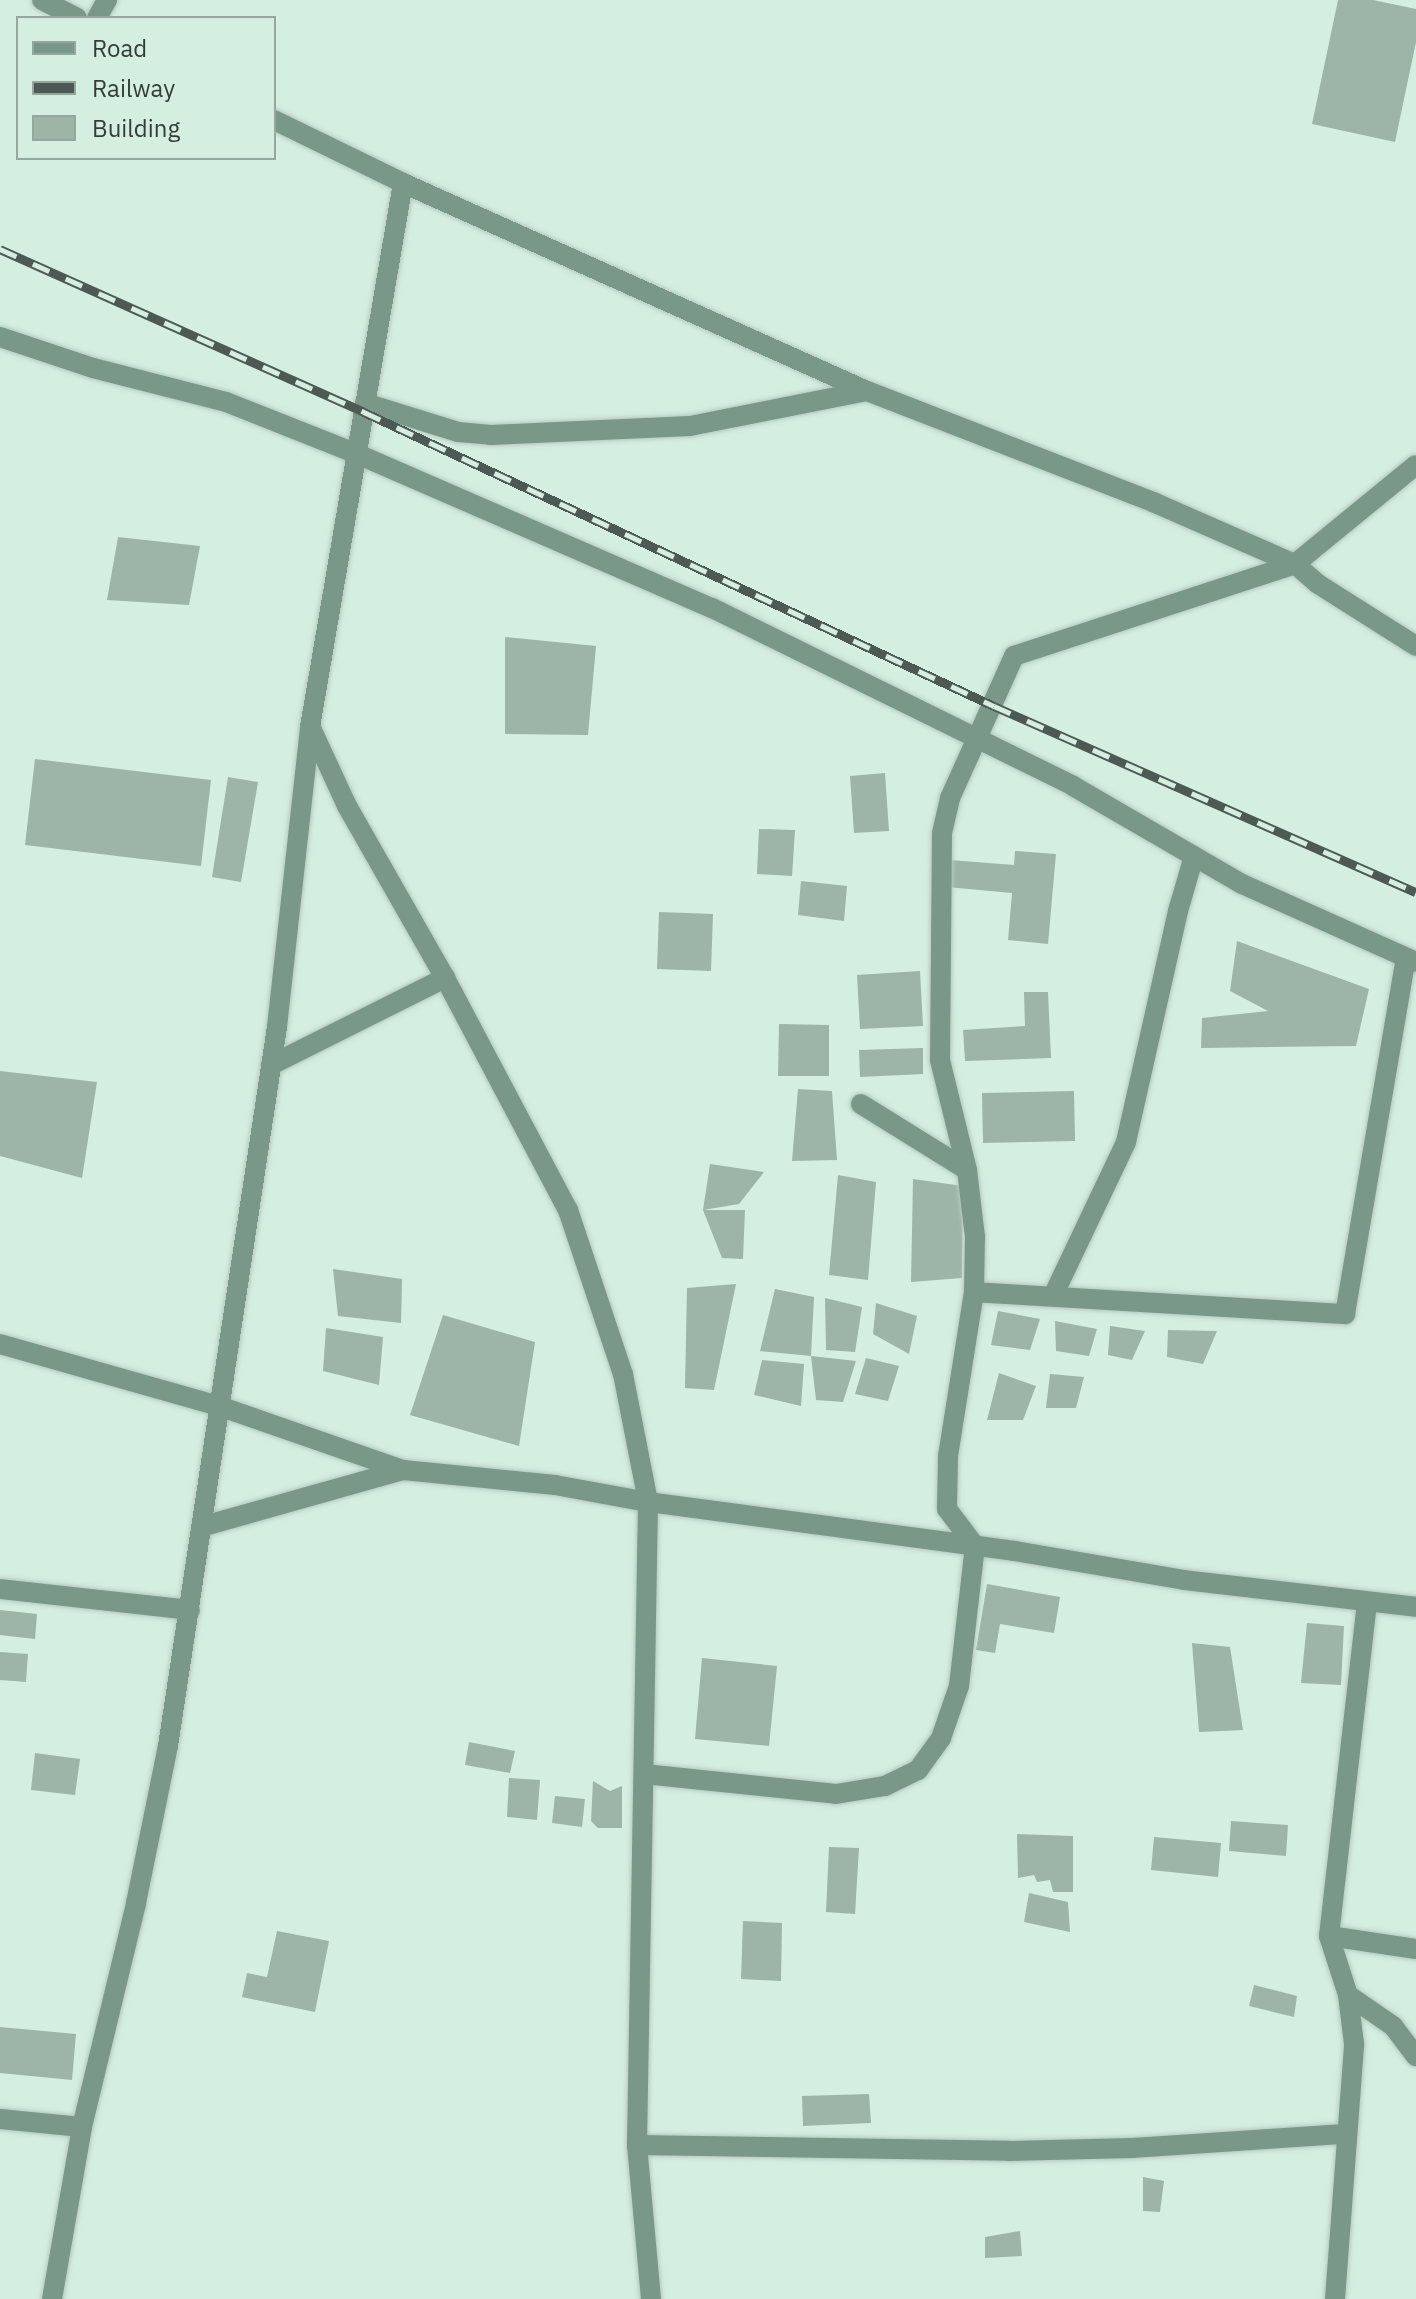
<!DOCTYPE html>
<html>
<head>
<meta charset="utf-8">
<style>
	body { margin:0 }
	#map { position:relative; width:1416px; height:2299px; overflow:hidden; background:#d4eee0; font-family:"IBM Plex Sans",sans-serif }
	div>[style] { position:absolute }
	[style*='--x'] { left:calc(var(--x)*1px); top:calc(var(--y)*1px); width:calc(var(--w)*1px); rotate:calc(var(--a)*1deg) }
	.building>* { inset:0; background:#9cb5a7 }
	.roads { filter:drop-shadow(0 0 2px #b4cbbe) drop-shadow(0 0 2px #b4cbbe) }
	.minor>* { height:20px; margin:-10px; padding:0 10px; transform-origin:10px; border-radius:10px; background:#7a9887 }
	.rail>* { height:9px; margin-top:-4.5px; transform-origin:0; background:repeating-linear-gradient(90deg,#d4eee0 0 18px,#4d5a53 0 36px); box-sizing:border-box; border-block:2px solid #4d5a53 }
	span { translate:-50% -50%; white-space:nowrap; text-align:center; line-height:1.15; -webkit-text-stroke:6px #d4eee0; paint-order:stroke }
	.legend { position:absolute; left:16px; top:16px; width:260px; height:144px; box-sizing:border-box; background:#d4eee0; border:2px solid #94a89d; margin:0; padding:10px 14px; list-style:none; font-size:24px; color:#333e38 }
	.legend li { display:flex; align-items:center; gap:16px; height:40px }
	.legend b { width:40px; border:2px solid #94a89d }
</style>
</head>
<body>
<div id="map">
	<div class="building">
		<i style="clip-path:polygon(1338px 0,1373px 0,1416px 9px,1416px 42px,1395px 142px,1312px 124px)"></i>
		<i style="clip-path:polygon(118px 537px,200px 546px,189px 605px,107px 600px)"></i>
		<i style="clip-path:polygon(505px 637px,596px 646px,588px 735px,505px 734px)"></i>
		<i style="clip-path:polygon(35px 759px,211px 780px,201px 866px,25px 845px)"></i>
		<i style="clip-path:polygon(885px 773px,889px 831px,854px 833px,850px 776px)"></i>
		<i style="clip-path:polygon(228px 777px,258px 782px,241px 882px,212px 877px)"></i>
		<i style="clip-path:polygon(759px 829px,795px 830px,792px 876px,757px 874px)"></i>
		<i style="clip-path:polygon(1015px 851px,1056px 854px,1048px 944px,1008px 940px,1012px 893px,947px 887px,950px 860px,1014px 865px)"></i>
		<i style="clip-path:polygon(801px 881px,847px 886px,844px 921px,798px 915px)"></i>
		<i style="clip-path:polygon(659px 912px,713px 914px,711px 971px,657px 969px)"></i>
		<i style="clip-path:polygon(1237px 941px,1369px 989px,1356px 1046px,1201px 1048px,1202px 1018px,1268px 1011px,1230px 991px)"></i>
		<i style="clip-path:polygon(920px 971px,923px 1026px,860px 1029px,857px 975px)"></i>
		<i style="clip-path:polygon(1024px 992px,1048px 992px,1051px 1058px,965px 1061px,963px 1030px,1025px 1026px)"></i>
		<i style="clip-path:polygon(779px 1024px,829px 1025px,829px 1076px,778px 1076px)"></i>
		<i style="clip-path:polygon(923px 1048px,923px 1074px,860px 1077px,859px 1050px)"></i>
		<i style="clip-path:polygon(0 1071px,97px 1082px,82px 1178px,0 1156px)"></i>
		<i style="clip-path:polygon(798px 1089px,832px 1091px,837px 1160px,792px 1161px)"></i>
		<i style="clip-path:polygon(1074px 1091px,1075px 1141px,983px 1143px,982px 1093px)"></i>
		<i style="clip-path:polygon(710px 1164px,764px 1172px,739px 1204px,703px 1210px)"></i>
		<i style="clip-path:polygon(838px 1175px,876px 1182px,868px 1280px,829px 1275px)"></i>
		<i style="clip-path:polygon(913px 1179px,963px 1186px,962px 1278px,911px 1282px)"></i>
		<i style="clip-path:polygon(703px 1210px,745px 1210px,743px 1259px,722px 1258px)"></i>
		<i style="clip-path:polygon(333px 1269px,402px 1279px,401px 1323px,338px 1316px)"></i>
		<i style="clip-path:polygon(736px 1284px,714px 1390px,685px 1388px,687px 1288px)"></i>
		<i style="clip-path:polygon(775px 1289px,814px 1297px,811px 1356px,856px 1361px,843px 1402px,816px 1400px,811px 1356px,760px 1351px)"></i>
		<i style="clip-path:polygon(825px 1298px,862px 1307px,855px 1352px,826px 1350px)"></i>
		<i style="clip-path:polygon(876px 1303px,917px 1316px,909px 1354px,873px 1334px)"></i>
		<i style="clip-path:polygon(998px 1311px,1040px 1319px,1030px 1350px,991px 1345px)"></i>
		<i style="clip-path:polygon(443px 1315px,535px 1342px,519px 1446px,410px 1415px)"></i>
		<i style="clip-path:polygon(1055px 1321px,1097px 1329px,1089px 1356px,1056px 1351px)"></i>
		<i style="clip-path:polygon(1110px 1326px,1145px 1331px,1132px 1360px,1108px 1355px)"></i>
		<i style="clip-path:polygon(326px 1328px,383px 1337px,379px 1385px,323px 1371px)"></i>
		<i style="clip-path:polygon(1168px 1330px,1217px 1331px,1203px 1364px,1167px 1357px)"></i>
		<i style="clip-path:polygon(866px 1358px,899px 1366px,888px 1401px,855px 1394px)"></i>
		<i style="clip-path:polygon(762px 1360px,804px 1364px,801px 1406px,754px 1395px)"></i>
		<i style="clip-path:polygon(999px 1373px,1036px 1386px,1023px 1420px,987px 1420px)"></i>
		<i style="clip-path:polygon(1050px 1374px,1084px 1377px,1076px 1408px,1046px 1408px)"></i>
		<i style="clip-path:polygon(987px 1584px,1060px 1597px,1054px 1633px,1000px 1624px,995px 1653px,976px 1650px)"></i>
		<i style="clip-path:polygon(0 1610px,37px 1614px,35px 1639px,0 1635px)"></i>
		<i style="clip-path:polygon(1307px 1623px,1344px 1626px,1341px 1685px,1301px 1683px)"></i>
		<i style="clip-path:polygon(1192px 1643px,1230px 1647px,1243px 1730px,1199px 1732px)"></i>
		<i style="clip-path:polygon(0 1652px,28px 1654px,26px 1682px,0 1680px)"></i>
		<i style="clip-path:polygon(702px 1658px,777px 1666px,769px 1746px,695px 1739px)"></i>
		<i style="clip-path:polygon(469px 1742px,515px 1751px,510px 1773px,465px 1765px)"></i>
		<i style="clip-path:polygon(35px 1753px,80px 1759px,75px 1795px,31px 1790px)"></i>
		<i style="clip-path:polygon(509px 1778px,540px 1780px,537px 1820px,507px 1817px)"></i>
		<i style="clip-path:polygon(593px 1781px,610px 1791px,622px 1786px,622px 1828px,598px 1828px,591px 1821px)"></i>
		<i style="clip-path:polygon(555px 1796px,585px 1799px,582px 1827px,552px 1823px)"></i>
		<i style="clip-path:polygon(1231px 1821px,1288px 1825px,1286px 1856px,1229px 1851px)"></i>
		<i style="clip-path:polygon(1017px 1834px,1073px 1836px,1073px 1892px,1053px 1892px,1050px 1880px,1037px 1882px,1034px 1875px,1018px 1878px)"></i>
		<i style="clip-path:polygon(1154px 1837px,1221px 1843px,1218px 1877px,1151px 1870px)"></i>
		<i style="clip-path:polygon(829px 1847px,859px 1848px,855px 1914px,826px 1912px)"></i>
		<i style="clip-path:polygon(1029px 1893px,1068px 1902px,1070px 1932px,1024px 1922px)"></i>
		<i style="clip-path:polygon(743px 1921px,782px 1923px,781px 1981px,741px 1979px)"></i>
		<i style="clip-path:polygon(277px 1931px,329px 1941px,315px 2012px,242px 1997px,247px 1973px,267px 1977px)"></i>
		<i style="clip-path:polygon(1254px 1985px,1297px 1996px,1294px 2017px,1249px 2006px)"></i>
		<i style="clip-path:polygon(0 2027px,76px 2034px,72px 2080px,0 2073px)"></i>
		<i style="clip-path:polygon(869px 2094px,871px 2123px,803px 2126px,802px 2096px)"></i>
		<i style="clip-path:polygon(1143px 2177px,1164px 2181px,1160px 2212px,1143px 2211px)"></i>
		<i style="clip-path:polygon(1020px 2231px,1022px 2256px,985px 2258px,985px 2237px)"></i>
	</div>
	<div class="roads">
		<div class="minor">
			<i style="--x:42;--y:0;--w:39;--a:27"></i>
			<i style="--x:97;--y:18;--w:21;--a:-61"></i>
			<i style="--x:274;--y:120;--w:144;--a:26"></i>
			<i style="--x:403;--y:183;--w:508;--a:24.15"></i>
			<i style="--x:867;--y:391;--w:307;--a:21.2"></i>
			<i style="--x:1153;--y:502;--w:155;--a:23.6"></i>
			<i style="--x:1295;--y:564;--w:30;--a:41"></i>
			<i style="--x:1318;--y:584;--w:116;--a:32.3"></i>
			<i style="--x:0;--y:337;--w:98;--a:18.4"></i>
			<i style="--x:93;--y:368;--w:137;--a:14.3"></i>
			<i style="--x:226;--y:402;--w:139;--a:21.6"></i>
			<i style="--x:355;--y:453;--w:389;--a:23.5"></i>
			<i style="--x:712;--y:608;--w:402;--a:26.2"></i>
			<i style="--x:1073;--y:786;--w:195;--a:30.1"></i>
			<i style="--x:1242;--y:884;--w:191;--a:24.1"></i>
			<i style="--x:365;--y:403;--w:97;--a:17.3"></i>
			<i style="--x:458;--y:432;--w:33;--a:5"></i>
			<i style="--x:491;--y:435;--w:199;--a:-2.6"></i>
			<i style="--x:690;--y:426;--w:180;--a:-11.2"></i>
			<i style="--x:311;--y:728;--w:86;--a:65.2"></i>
			<i style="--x:347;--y:806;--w:198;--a:60.3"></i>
			<i style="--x:445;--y:978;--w:263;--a:62.1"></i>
			<i style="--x:568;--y:1210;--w:173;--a:71.5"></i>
			<i style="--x:623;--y:1374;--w:130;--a:78.9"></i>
			<i style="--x:648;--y:1502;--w:643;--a:90.98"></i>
			<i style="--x:637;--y:2145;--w:155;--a:84.8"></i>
			<i style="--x:271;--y:1065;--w:195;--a:-26.6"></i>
			<i style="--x:967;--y:1170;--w:113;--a:-103.8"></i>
			<i style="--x:940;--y:1060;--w:227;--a:-89.5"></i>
			<i style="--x:942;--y:833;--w:36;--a:-77"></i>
			<i style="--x:950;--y:798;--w:156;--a:-65.7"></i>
			<i style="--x:1014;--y:656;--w:296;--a:-18.1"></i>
			<i style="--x:1295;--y:564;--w:156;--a:-39.3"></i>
			<i style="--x:974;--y:1292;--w:372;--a:3.4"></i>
			<i style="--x:1345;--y:1314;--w:361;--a:-80.3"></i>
			<i style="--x:1053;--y:1296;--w:170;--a:-64.6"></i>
			<i style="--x:1126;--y:1142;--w:237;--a:-77.3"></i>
			<i style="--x:1178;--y:911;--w:57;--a:-73.8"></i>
			<i style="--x:0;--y:1344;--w:228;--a:15.8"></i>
			<i style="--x:219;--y:1406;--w:195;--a:19.2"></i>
			<i style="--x:403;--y:1470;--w:153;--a:5.6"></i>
			<i style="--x:555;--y:1485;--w:95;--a:10.4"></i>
			<i style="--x:648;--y:1502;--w:370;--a:7.6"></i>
			<i style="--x:1015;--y:1551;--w:171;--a:9.7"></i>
			<i style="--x:1184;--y:1580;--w:234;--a:6.6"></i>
			<i style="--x:204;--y:1526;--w:207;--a:-15.7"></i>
			<i style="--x:0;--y:1589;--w:191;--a:6.3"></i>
			<i style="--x:644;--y:1774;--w:193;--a:5.9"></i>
			<i style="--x:836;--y:1794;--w:50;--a:-9.3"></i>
			<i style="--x:885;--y:1786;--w:37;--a:-26"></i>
			<i style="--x:918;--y:1770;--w:39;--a:-54"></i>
			<i style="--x:941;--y:1738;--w:55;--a:-70.9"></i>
			<i style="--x:959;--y:1686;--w:141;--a:-83.5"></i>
			<i style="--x:975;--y:1546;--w:46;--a:-127.1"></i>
			<i style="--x:947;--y:1509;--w:53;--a:-88.9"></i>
			<i style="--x:948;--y:1456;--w:166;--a:-81"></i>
			<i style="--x:974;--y:1292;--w:55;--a:-89"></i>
			<i style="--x:975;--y:1237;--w:67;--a:-96.8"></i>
			<i style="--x:967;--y:1170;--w:125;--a:-148.1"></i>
			<i style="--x:1329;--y:1936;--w:88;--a:8.5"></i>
			<i style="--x:1348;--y:1995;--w:55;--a:34.6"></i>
			<i style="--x:1393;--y:2026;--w:38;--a:53"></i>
			<i style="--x:0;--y:2119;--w:82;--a:5.6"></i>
			<i style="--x:637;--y:2145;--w:372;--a:0.9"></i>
			<i style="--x:1009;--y:2151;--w:123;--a:-1.4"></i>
			<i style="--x:1132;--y:2148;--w:213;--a:-3.8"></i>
			<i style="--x:52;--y:2299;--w:175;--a:-80.1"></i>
			<i style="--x:82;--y:2127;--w:230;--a:-76.4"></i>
			<i style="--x:136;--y:1903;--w:160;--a:-78.5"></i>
			<i style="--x:168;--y:1746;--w:727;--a:-81.38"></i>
			<i style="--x:277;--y:1027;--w:302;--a:-83.7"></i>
			<i style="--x:310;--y:727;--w:552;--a:-80.3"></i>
			<i style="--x:1335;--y:2299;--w:256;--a:-85.7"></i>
			<i style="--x:1354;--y:2044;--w:49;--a:-97"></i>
			<i style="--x:1348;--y:1995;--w:62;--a:-107.9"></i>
			<i style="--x:1329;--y:1936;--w:335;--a:-83.5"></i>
		</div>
	</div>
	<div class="rail">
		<i style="--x:0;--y:249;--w:399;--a:24.1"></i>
		<i style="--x:364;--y:412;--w:695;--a:25.02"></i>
		<i style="--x:994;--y:706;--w:461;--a:23.8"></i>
	</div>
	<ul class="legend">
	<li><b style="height:10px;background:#7a9887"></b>Road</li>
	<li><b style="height:10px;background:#4d5a53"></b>Railway</li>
	<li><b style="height:22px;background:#9cb5a7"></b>Building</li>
	</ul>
</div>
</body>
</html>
